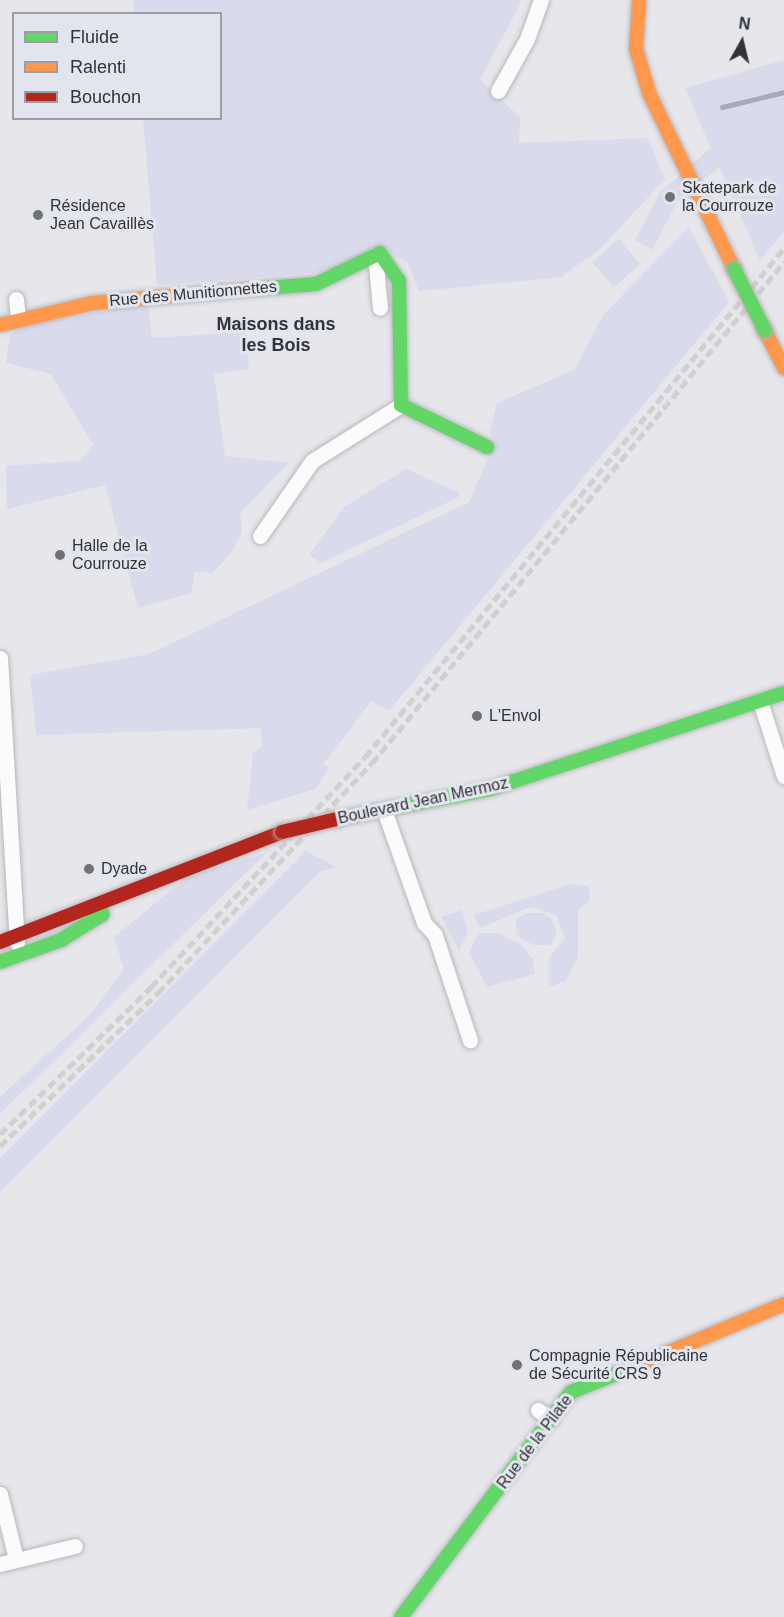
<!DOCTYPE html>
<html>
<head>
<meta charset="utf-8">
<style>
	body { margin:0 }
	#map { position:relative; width:784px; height:1617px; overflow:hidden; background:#e6e6eb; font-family:Arial,sans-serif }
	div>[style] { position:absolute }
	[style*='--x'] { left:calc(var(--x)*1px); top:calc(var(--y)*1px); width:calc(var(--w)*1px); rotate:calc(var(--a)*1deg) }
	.green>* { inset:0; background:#d9dbec }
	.stream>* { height:5px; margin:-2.5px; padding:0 2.5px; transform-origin:2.5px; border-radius:2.5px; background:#a7a9bf }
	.roads { filter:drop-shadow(0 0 2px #b7b8bc) drop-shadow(0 0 2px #b7b8bc) }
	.street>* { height:15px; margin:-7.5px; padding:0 7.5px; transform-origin:7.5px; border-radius:7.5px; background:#fbfbfc }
	.fast>* { height:14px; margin:-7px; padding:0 7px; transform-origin:7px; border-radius:7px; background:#63d668 }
	.slow>* { height:14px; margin:-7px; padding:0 7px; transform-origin:7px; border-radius:7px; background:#ff974d }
	.jam>* { height:14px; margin:-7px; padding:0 7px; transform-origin:7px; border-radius:7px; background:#b3261e }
	.rail>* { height:4.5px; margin-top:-2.25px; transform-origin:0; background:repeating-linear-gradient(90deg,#d0d0d2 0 9px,transparent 0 13.5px) }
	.bridges { filter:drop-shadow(0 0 2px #b9ada8) drop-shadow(0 0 2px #b9ada8) }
	.fast-bridge>* { height:14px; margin:-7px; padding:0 7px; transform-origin:7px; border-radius:7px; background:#63d668 }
	.jam-bridge>* { height:14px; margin:-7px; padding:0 7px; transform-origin:7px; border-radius:7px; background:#b3261e }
	.dots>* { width:16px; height:16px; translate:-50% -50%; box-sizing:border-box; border:3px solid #e3e5ee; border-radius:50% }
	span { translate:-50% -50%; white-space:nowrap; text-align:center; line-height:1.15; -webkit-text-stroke:6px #e3e5ee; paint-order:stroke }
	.poi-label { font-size:16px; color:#323337 }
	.left { translate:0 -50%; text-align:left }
	.street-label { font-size:16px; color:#323337 }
	.neighbourhood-label { font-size:18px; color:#32333b; font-weight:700 }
	.legend { position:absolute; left:12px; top:12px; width:210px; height:108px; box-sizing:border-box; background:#e3e5ee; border:2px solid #9c9ea5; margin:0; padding:8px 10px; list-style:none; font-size:18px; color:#323337 }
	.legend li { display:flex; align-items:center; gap:12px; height:30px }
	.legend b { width:30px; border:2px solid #9c9ea5 }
	.north { position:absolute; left:712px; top:12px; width:60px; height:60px; -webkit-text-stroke:4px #e3e5ee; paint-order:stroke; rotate:8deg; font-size:16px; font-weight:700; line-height:24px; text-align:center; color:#323337 }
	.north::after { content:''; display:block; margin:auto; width:21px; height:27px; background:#323337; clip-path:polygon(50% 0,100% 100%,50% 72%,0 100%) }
</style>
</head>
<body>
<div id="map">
	<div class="green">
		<i style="clip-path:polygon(133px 0,522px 0,480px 80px,520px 117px,519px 143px,648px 138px,665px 179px,600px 249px,561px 277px,419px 291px,408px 264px,384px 248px,359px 262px,314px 273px,157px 285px,143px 119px,220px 118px,220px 14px,134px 13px)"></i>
		<i style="clip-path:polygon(784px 60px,784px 232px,760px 260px,719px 167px,677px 202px,652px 250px,635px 240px,660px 192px,711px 148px,685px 88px)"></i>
		<i style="clip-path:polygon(689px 227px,729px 302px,389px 711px,371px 701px,324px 763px,329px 769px,315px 789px,247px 810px,253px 752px,263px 746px,260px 728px,36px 735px,30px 675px,149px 654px,469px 502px,495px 443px,490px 432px,497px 403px,574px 370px,603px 315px)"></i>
		<i style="clip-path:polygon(619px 239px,640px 264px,614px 287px,592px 262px)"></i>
		<i style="clip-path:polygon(148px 303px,152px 338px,245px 332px,249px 369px,214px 374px,225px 456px,289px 463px,240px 513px,242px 532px,232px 552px,213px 573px,195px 572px,191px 593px,138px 608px,105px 485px,7px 509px,6px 466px,80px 461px,93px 445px,51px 374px,6px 363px,10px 335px,24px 326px)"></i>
		<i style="clip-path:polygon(406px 469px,460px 493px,457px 498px,321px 563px,309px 555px,344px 507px)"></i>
		<i style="clip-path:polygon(306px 851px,336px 867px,319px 872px,0 1192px,0 1158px)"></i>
		<i style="clip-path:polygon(266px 853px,265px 854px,0 1114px,0 1097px,90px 1015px,124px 969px,114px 937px,190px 875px)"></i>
		<i style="clip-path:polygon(570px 884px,589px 886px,590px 901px,578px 910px,578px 957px,566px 981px,549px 987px,549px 958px,565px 938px,556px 915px,530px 907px,480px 928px,474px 915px)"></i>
		<i style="clip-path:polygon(462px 910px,468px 931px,459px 951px,441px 917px)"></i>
		<i style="clip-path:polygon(526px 913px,543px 913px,552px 920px,557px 934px,550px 945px,533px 945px,518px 936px,515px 921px)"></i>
		<i style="clip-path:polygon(478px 933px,499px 933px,523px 946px,533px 959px,535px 974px,487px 987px,469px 953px)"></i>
	</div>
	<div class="stream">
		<i style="--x:722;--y:107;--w:64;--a:-13.6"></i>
	</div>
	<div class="roads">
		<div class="street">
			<i style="--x:498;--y:91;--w:60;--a:-60.9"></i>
			<i style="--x:527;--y:39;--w:41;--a:-70.3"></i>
			<i style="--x:375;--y:255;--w:53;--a:84.6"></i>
			<i style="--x:16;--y:299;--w:20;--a:84"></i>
			<i style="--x:260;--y:536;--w:91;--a:-55.3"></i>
			<i style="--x:312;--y:461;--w:105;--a:-32.2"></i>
			<i style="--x:0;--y:658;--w:285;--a:86.6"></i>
			<i style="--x:760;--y:701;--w:79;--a:72.3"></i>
			<i style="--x:384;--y:810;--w:120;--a:70.5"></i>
			<i style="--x:424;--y:923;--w:16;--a:47"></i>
			<i style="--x:435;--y:935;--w:111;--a:71.6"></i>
			<i style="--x:538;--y:1410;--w:16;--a:35"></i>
			<i style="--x:0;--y:1494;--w:67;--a:76.2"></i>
			<i style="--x:0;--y:1564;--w:77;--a:-13.5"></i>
		</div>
		<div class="fast">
			<i style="--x:254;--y:289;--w:62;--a:-4.6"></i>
			<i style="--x:316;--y:284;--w:71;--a:-25.8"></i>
			<i style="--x:380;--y:253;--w:34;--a:56"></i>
			<i style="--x:399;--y:281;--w:124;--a:89.1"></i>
			<i style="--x:401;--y:405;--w:96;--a:26"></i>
			<i style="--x:337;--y:819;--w:156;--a:-11.1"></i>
			<i style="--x:490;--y:789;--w:309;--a:-18.1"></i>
			<i style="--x:0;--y:962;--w:65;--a:-19.8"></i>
			<i style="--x:61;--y:940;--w:49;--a:-31.8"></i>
			<i style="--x:401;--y:1617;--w:282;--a:-52.9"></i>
			<i style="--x:571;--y:1392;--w:67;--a:-22"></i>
		</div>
		<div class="slow">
			<i style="--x:639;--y:0;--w:49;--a:93.5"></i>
			<i style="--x:636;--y:49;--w:46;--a:73.5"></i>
			<i style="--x:649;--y:93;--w:195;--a:64.2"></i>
			<i style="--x:0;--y:325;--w:96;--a:-13.3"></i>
			<i style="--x:93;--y:303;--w:162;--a:-5"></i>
			<i style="--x:765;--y:331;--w:42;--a:62.8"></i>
			<i style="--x:633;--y:1367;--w:164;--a:-22.6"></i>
		</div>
		<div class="jam">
			<i style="--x:0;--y:942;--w:303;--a:-21.3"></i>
		</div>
	</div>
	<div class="rail">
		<i style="--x:0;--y:1134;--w:211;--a:-44.2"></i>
		<i style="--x:151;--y:987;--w:314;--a:-47.1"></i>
		<i style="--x:365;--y:757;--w:659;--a:-50.54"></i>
		<i style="--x:0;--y:1146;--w:220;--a:-44.1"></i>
		<i style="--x:158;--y:993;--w:314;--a:-47.1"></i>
		<i style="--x:372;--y:763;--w:649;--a:-50.57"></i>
	</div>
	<div class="bridges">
		<div class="fast-bridge">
			<i style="--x:734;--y:269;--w:69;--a:63.4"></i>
		</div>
		<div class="jam-bridge">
			<i style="--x:282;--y:832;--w:57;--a:-13.3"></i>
		</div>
	</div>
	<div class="dots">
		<i style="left:670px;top:197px;background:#717276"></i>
		<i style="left:38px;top:215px;background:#717276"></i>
		<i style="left:60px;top:555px;background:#717276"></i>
		<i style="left:477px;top:716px;background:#717276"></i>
		<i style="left:89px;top:869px;background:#717276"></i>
		<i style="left:517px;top:1365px;background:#717276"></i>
	</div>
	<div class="poi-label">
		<span class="left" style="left:682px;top:197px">Skatepark de<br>la Courrouze</span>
		<span class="left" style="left:50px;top:215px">Résidence<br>Jean Cavaillès</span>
		<span class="left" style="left:72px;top:555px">Halle de la<br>Courrouze</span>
		<span class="left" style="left:489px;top:716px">L'Envol</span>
		<span class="left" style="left:101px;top:869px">Dyade</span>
		<span class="left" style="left:529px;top:1365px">Compagnie Républicaine<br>de Sécurité CRS 9</span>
	</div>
	<div class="street-label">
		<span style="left:193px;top:294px;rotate:-5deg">Rue des Munitionnettes</span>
		<span style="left:423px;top:801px;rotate:-12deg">Boulevard Jean Mermoz</span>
		<span style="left:535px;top:1442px;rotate:-53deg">Rue de la Pilate</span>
	</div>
	<div class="neighbourhood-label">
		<span style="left:276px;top:335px">Maisons dans<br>les Bois</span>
	</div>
	<ul class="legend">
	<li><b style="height:8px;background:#63d668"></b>Fluide</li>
	<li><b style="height:8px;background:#ff974d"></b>Ralenti</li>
	<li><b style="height:8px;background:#b3261e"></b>Bouchon</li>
	</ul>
	<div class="north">N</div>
</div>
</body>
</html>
